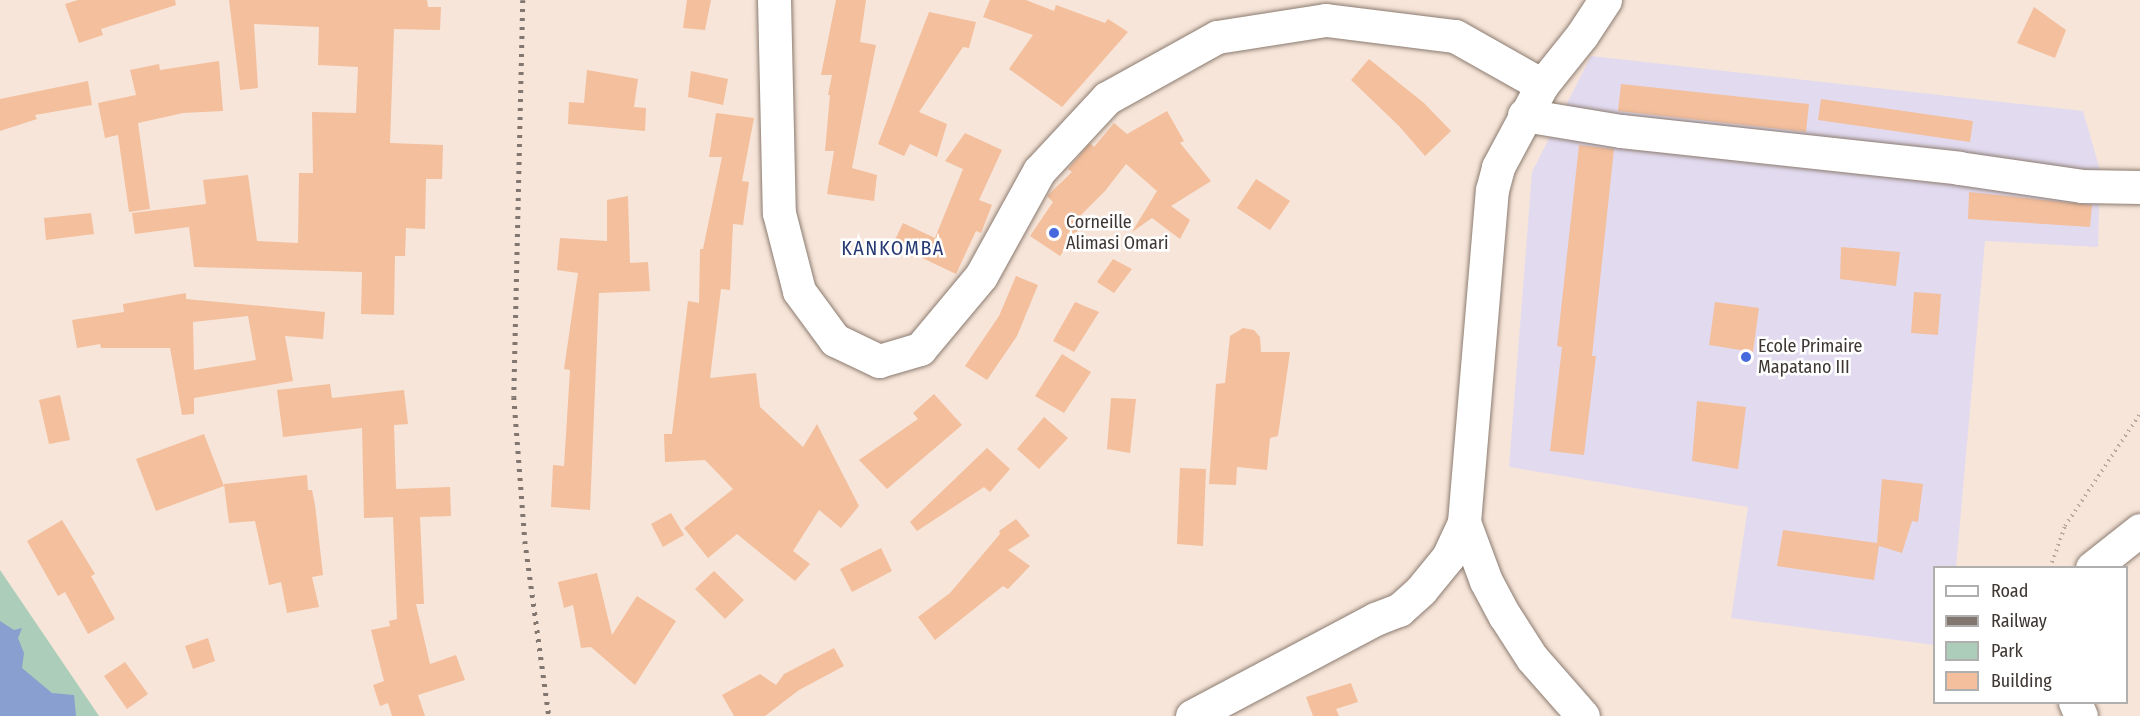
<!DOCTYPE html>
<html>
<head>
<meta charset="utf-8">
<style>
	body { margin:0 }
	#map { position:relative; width:2140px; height:716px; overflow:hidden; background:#f7e5d9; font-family:"Fira Sans Condensed",sans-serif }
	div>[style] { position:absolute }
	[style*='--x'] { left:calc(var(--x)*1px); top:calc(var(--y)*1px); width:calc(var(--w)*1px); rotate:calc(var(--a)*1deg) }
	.education>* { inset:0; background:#e2dbf0 }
	.green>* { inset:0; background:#abcdb9 }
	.water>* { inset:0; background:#889fcf }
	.building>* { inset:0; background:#f3bf9d }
	.path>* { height:4px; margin-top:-2px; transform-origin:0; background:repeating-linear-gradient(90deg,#b7a9a0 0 1.5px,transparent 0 6px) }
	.roads { filter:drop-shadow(0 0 2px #8b7b70) drop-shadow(0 0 2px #8b7b70) }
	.street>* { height:33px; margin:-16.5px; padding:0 16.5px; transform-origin:16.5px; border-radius:16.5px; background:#fff }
	.rail>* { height:4.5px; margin-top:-2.25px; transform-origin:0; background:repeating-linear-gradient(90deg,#827770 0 3px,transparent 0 9px) }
	.dots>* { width:16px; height:16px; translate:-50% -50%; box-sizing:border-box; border:3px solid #fff; border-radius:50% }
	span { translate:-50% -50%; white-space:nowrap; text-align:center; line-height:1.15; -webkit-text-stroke:5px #fff; paint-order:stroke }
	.poi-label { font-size:18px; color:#3d3632 }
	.left { translate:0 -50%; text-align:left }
	.neighbourhood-label { font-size:20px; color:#273a73; letter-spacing:1.5px }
	.legend { position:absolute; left:1933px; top:566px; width:195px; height:138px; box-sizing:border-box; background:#fff; border:2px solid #b1afad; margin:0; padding:8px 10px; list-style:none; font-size:18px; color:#3d3632 }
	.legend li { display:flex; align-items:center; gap:12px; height:30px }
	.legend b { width:30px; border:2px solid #b1afad }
</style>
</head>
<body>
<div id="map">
	<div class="education">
		<i style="clip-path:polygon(1591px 56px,2083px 111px,2100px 170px,2098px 247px,1985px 241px,1956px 567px,1934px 568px,1934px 645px,1731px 618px,1748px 507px,1509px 467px,1532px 172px)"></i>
	</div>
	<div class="green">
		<i style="clip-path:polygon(0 570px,99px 716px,0 716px)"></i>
	</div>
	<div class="water">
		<i style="clip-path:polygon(0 621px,14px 630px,22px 628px,18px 638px,24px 653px,22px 668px,52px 693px,74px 695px,76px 716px,0 716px)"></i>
	</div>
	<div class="building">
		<i style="clip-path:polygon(78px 0,175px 0,176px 5px,101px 29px,103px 35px,79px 43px,65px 4px)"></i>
		<i style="clip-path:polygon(229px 0,427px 0,428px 7px,441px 7px,440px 30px,394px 29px,390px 143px,443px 145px,442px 179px,426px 179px,425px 229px,406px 228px,405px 256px,395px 256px,394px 315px,361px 314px,362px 272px,194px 267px,189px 227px,135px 234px,132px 213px,206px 204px,203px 180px,248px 175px,257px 241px,298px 243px,299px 173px,313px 173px,312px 112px,356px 113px,358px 67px,318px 65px,319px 27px,254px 24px,258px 88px,240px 90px)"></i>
		<i style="clip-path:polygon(687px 0,711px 0,705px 30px,683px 28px)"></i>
		<i style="clip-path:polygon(836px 0,866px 0,860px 42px,876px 45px,852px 168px,877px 175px,874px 201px,827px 194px,834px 151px,825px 151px,830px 95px,828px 95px,832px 75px,821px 75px)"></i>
		<i style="clip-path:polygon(990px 0,1026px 0,1054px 11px,1056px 5px,1105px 23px,1108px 19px,1128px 32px,1062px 107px,1009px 69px,1033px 35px,983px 17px)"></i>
		<i style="clip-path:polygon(2034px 7px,2066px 30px,2055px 58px,2017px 43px)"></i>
		<i style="clip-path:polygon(929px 12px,976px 22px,969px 48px,963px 47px,919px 112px,947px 124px,937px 157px,910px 144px,904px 156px,878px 144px)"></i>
		<i style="clip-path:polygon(1369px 59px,1424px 103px,1451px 131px,1425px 156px,1399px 126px,1351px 80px)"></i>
		<i style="clip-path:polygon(219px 61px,223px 111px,183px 113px,138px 123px,150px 209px,129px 212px,118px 135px,105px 138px,98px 103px,136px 95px,130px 70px,159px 64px,160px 70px)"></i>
		<i style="clip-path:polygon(587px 70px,638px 79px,634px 107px,646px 108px,645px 131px,568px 124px,569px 102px,584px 103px)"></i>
		<i style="clip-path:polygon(691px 71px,728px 79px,723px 105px,688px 97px)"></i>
		<i style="clip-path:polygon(88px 81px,92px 105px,35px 115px,37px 119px,0 131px,0 99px)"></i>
		<i style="clip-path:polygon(1621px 84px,1809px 104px,1806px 132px,1618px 111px)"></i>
		<i style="clip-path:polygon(1821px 99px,1973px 121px,1970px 142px,1818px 120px)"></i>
		<i style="clip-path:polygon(1167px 111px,1184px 141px,1180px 143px,1211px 181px,1171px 206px,1190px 220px,1180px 239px,1152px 218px,1132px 232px,1157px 191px,1126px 164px,1105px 191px,1071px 225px,1078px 230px,1060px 256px,1030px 236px,1053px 202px,1047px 196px,1072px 172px,1068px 169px,1090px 143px,1094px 147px,1114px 123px,1127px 134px)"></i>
		<i style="clip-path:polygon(716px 113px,754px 118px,742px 181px,749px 182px,743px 225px,733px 224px,730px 290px,721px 289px,710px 378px,756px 373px,760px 407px,803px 447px,817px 424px,859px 506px,841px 528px,819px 510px,793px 551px,810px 564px,795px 581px,737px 534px,708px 558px,684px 528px,733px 489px,705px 460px,665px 462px,664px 434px,672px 434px,688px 301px,699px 303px,700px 249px,703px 249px,722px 157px,709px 157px)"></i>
		<i style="clip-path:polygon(965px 133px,1002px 150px,979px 200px,992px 205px,981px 233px,976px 231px,956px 274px,893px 244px,903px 223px,935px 238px,963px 169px,945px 161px)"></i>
		<i style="clip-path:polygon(1579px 145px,1614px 149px,1592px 356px,1596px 356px,1584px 455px,1550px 451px,1562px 347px,1557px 346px)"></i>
		<i style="clip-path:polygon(1256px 179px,1290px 201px,1270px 230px,1237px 208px)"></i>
		<i style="clip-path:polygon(1969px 192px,2092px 205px,2090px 227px,1968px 219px)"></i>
		<i style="clip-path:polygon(628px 196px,630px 263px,648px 262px,650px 291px,599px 293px,590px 510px,551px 507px,553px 465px,564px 466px,570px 370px,564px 369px,578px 273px,557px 270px,560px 238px,607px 241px,607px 200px)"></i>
		<i style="clip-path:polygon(91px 213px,94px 234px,46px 240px,44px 218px)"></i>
		<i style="clip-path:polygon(1841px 247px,1900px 252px,1896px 286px,1840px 279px)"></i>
		<i style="clip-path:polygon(1113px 259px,1132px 269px,1114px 293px,1097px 282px)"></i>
		<i style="clip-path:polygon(1016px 276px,1038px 285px,1017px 336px,987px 380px,965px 366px,999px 316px)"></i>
		<i style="clip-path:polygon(1914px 292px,1941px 294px,1938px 335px,1911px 333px)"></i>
		<i style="clip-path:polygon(evenodd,186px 293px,186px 299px,325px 312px,323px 339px,285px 336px,293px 381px,194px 398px,194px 414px,182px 415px,170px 348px,101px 348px,100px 344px,77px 348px,72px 320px,124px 312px,123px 304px,186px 293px,248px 316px,256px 360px,194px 370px,193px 322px,248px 316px)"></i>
		<i style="clip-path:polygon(1075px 302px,1099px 312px,1074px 352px,1053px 341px)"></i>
		<i style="clip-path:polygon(1715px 302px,1759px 308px,1753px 352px,1709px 345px)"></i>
		<i style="clip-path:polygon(1243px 328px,1254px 330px,1260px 337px,1261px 352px,1290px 352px,1278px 436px,1270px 438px,1267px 470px,1237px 467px,1236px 485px,1209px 484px,1216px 384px,1225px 383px,1230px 336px)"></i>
		<i style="clip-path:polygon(1062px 354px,1091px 372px,1064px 413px,1035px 396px)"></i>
		<i style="clip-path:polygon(330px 384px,332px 398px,404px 390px,408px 424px,394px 425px,396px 489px,450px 487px,451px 516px,420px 517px,424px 604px,416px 604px,430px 664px,456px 655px,465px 680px,418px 695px,425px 716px,392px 716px,388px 703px,380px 706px,373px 685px,384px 681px,371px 630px,390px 626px,389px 621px,397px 619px,393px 517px,364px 518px,362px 428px,283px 437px,277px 390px)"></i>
		<i style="clip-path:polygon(934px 394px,962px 425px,887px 489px,859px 460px,918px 419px,913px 413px)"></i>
		<i style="clip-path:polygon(60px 395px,70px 440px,49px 444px,39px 400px)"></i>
		<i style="clip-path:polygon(1111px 398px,1136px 399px,1130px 453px,1107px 449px)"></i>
		<i style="clip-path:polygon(1697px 401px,1746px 407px,1738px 469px,1692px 461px)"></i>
		<i style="clip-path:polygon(1044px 417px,1068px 438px,1039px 469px,1017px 449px)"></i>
		<i style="clip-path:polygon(204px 434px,224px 486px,156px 511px,136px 459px)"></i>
		<i style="clip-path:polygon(987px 448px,1010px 469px,990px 492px,984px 487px,917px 531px,910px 522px)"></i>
		<i style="clip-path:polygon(1180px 468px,1206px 469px,1203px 546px,1177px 544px)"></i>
		<i style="clip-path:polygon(307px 475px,308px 490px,312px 490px,315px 505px,323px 575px,312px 577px,319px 607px,287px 613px,281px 582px,269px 585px,255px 521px,229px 523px,224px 484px)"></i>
		<i style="clip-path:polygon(1882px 479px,1923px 484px,1918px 522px,1912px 521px,1902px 553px,1879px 546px,1874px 580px,1777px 566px,1783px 530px,1877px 543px)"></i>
		<i style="clip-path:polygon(671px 513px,684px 535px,663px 547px,651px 524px)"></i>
		<i style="clip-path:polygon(1016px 519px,1030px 536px,1008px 550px,1030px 566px,1008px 589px,1003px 586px,935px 640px,918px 617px,950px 593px,1000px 534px,999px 531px)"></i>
		<i style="clip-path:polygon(62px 520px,95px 574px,91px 576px,115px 619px,88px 634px,65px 592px,58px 596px,27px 541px)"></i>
		<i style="clip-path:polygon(881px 548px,892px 571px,852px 592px,840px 569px)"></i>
		<i style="clip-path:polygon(714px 571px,744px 600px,725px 619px,695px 589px)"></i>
		<i style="clip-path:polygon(597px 573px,612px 635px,637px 596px,676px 621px,635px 685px,591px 647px,581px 648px,573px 605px,564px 608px,558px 582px)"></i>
		<i style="clip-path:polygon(208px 638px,215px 661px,193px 669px,185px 646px)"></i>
		<i style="clip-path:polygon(834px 648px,844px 666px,799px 690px,765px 716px,734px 716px,722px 695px,760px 674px,776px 685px,784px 674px)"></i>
		<i style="clip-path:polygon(125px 662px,148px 694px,127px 709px,104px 676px)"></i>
		<i style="clip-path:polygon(1351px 683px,1358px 702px,1336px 709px,1339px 716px,1313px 716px,1306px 697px)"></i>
	</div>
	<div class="path">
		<i style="--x:2050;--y:568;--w:45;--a:-70.3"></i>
		<i style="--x:2065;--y:526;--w:135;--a:-56.2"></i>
	</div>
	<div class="roads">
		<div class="street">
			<i style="--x:774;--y:0;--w:213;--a:88.7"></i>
			<i style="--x:779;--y:213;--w:81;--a:75.6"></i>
			<i style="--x:799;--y:291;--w:61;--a:53.7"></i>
			<i style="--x:835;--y:340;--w:49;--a:25.5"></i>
			<i style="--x:879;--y:361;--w:43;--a:-16.3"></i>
			<i style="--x:920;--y:349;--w:95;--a:-50.1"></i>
			<i style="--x:981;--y:276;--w:120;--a:-61.1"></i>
			<i style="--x:1039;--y:171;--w:100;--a:-47"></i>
			<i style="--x:1107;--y:98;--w:126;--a:-29"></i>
			<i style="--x:1217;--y:37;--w:110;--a:-8.9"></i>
			<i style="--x:1326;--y:20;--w:130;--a:7.1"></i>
			<i style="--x:1455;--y:36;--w:100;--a:29.4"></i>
			<i style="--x:1524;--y:115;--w:98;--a:9.4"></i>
			<i style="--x:1621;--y:131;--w:340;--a:6.2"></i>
			<i style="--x:1959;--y:168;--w:124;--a:8.3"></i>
			<i style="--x:2082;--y:186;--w:58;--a:1"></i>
			<i style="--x:1464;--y:522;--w:63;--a:69.6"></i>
			<i style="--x:1486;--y:581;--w:40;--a:62"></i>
			<i style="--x:1505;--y:616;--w:50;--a:57.3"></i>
			<i style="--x:1532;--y:658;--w:77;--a:48.7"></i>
			<i style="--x:2092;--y:568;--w:61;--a:-38.4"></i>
			<i style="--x:2075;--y:702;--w:15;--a:67"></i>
			<i style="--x:1192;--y:716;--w:207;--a:-27.9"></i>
			<i style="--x:1375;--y:619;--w:26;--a:-21"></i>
			<i style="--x:1399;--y:610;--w:30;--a:-42"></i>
			<i style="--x:1421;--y:590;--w:43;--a:-50.7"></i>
			<i style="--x:1448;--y:557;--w:38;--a:-65"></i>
			<i style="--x:1464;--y:522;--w:333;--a:-85.2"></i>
			<i style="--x:1492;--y:190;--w:24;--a:-75"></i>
			<i style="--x:1498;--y:167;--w:93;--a:-61.8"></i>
			<i style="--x:1542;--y:85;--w:64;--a:-51.3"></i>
			<i style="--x:1582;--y:35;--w:42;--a:-56.7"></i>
		</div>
	</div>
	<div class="rail">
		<i style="--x:523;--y:0;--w:397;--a:91.3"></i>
		<i style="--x:514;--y:397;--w:144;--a:85.6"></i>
		<i style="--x:525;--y:541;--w:177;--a:82.2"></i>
	</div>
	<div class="dots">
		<i style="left:1054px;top:233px;background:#466add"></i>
		<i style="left:1746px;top:357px;background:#466add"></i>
	</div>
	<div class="poi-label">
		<span class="left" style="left:1066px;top:233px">Corneille<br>Alimasi Omari</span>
		<span class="left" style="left:1758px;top:357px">Ecole Primaire<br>Mapatano III</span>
	</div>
	<div class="neighbourhood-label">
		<span style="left:893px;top:248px">KANKOMBA</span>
	</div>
	<ul class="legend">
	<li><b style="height:8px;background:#fff"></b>Road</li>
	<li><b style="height:8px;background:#827770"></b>Railway</li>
	<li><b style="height:16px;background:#abcdb9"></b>Park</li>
	<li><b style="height:16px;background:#f3bf9d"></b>Building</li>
	</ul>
</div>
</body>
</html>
